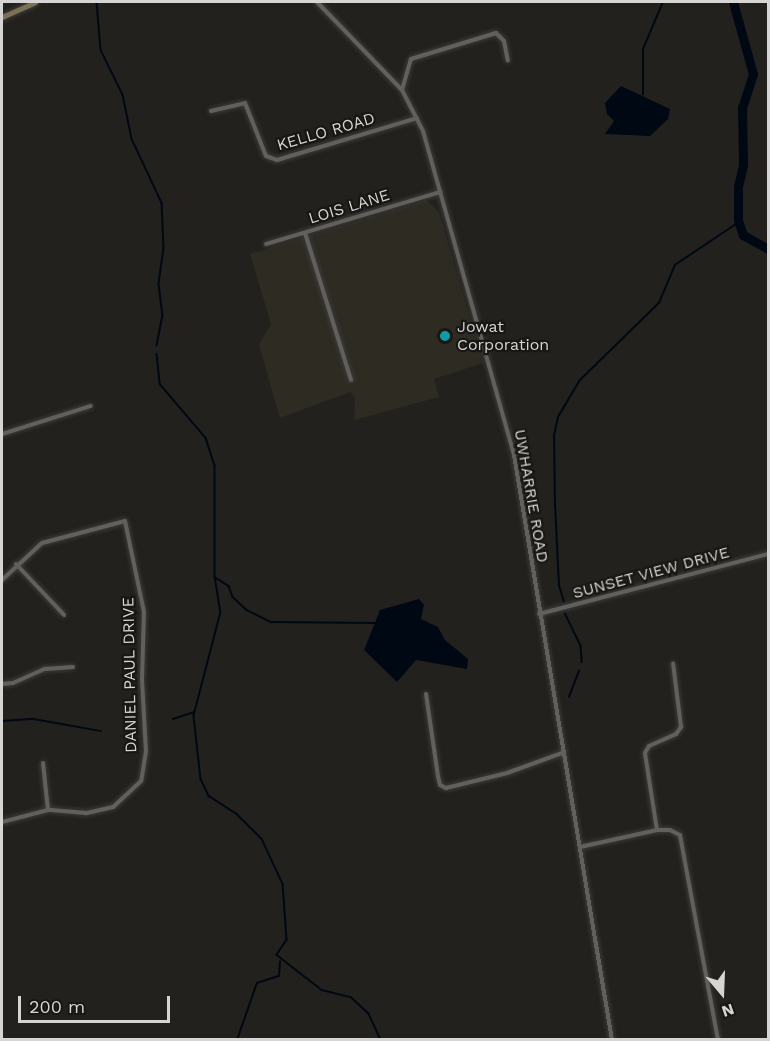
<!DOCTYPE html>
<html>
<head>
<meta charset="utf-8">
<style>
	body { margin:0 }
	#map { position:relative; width:770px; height:1041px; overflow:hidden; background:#22211d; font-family:"Work Sans",sans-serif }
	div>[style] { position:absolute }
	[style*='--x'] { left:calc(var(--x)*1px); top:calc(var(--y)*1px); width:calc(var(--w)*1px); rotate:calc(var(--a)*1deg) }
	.built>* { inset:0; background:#2e2b23 }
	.water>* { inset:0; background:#000814 }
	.stream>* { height:1.5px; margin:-0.75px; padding:0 0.75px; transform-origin:0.75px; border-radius:0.75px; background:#000814 }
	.river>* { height:9px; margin:-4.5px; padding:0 4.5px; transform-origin:4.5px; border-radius:4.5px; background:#000814 }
	.roads { filter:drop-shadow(0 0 2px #3c3b39) drop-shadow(0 0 2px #3c3b39) }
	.street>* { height:4px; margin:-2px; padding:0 2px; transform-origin:2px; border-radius:2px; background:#62605c }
	.secondary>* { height:5px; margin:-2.5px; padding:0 2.5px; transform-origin:2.5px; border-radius:2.5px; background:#7e7055 }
	.dots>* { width:16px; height:16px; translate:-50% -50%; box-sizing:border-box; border:3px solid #191714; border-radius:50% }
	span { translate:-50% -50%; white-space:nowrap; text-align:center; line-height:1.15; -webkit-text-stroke:4.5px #191714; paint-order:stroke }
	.street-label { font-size:16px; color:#d6d5d3 }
	.poi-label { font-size:16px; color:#d6d5d3 }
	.left { translate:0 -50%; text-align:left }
	.frame { position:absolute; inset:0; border:3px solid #d6d5d3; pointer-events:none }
	.north { position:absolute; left:692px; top:963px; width:60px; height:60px; -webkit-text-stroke:4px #191714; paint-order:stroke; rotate:161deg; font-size:16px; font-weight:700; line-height:24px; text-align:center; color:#d6d5d3 }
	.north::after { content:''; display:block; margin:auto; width:21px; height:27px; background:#d6d5d3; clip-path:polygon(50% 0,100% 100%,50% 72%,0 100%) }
	.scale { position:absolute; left:18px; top:996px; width:152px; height:27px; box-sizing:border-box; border:3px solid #d6d5d3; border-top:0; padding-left:8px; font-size:18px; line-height:21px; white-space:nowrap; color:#d6d5d3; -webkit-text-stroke:4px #191714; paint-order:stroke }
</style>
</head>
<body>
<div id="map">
	<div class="built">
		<i style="clip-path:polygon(427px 200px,439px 212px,483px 363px,434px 379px,439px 397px,354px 420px,355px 398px,350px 392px,280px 418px,259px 345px,271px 324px,250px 254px)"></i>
	</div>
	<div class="water">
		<i style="clip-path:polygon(621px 86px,670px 109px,668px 119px,650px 136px,605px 134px,614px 121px,607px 114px,605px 103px)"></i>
		<i style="clip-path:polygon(419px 599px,424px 605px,421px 619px,438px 627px,445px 640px,468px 659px,467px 669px,416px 660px,397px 682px,364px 650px,380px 610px)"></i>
	</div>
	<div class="stream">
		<i style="--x:97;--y:2;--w:48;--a:85.2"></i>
		<i style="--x:101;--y:50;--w:50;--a:63.9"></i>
		<i style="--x:123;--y:95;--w:45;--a:78.4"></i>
		<i style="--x:132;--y:139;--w:71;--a:64.9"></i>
		<i style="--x:162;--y:203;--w:45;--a:87.5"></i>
		<i style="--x:164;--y:248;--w:36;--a:98"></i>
		<i style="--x:159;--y:284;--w:31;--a:83"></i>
		<i style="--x:163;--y:315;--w:31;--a:101"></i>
		<i style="--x:643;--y:95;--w:46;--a:-90"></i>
		<i style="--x:643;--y:49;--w:51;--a:-66.9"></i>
		<i style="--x:157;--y:354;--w:30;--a:84"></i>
		<i style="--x:160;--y:384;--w:71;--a:49.6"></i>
		<i style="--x:206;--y:438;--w:28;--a:72"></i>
		<i style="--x:215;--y:465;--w:111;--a:90"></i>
		<i style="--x:215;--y:576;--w:36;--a:81"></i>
		<i style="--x:221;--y:612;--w:107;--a:104.6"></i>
		<i style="--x:194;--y:716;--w:63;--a:83.7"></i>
		<i style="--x:201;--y:779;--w:19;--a:65"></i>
		<i style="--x:209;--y:796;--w:33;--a:33"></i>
		<i style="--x:237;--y:814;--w:35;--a:45"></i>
		<i style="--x:262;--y:839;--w:50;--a:65"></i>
		<i style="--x:283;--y:884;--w:56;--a:85.9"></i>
		<i style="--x:287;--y:940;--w:18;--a:124"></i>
		<i style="--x:277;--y:955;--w:57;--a:37.9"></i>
		<i style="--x:322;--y:990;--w:30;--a:14"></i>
		<i style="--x:351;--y:997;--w:25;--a:43"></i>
		<i style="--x:369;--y:1014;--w:29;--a:65"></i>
		<i style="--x:216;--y:578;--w:15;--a:32"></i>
		<i style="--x:229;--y:586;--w:12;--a:70"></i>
		<i style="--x:233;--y:597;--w:19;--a:43"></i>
		<i style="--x:247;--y:610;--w:27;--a:27"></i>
		<i style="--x:271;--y:622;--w:104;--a:0.6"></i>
		<i style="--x:564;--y:602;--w:17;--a:-107"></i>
		<i style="--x:559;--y:586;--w:81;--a:-92.8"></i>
		<i style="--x:555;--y:505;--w:69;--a:-90.8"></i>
		<i style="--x:554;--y:436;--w:19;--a:-78"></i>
		<i style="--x:558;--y:417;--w:43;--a:-59.3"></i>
		<i style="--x:580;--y:380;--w:110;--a:-44.3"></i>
		<i style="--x:659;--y:303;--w:41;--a:-67.2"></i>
		<i style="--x:675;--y:265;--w:77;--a:-33.9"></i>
		<i style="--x:565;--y:613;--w:37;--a:64"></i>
		<i style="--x:581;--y:646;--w:16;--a:86"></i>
		<i style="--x:569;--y:697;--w:28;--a:-69"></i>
		<i style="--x:173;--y:719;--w:22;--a:-18"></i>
		<i style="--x:2;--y:721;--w:32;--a:-4"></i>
		<i style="--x:34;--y:719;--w:68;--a:10.2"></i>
		<i style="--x:237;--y:1040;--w:60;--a:-70.7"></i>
		<i style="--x:257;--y:983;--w:23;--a:-18"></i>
		<i style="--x:279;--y:976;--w:14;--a:-86"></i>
	</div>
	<div class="river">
		<i style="--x:733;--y:2;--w:75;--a:74.5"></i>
		<i style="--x:753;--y:74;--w:35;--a:108"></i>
		<i style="--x:742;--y:107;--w:58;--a:89"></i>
		<i style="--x:743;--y:165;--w:23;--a:103"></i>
		<i style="--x:738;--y:187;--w:33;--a:90"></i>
		<i style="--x:738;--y:220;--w:16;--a:72"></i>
		<i style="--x:743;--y:235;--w:29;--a:29"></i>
	</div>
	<div class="roads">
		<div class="street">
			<i style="--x:317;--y:2;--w:122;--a:46"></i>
			<i style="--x:402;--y:90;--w:46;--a:62.9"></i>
			<i style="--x:423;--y:131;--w:337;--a:74.3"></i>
			<i style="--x:514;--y:455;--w:593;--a:80.49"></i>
			<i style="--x:402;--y:90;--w:32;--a:-74"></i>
			<i style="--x:411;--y:59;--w:89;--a:-17"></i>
			<i style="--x:496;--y:33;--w:11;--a:45"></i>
			<i style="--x:504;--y:41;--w:20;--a:79"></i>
			<i style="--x:211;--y:111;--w:35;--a:-13"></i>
			<i style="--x:245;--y:103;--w:57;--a:68.4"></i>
			<i style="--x:266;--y:156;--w:12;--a:20"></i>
			<i style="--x:277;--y:160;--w:146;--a:-16.7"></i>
			<i style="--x:305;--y:233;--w:154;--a:72.6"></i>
			<i style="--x:266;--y:244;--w:182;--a:-16.6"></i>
			<i style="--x:2;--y:434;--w:93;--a:-17.5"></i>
			<i style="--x:16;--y:564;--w:70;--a:46.7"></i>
			<i style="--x:2;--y:580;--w:54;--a:-42.8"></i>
			<i style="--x:42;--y:543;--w:86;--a:-14.8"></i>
			<i style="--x:125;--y:521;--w:93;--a:78.2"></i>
			<i style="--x:144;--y:612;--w:68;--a:91.7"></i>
			<i style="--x:142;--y:680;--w:71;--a:86.8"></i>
			<i style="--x:146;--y:751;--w:30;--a:99"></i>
			<i style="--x:141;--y:781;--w:38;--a:137"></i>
			<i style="--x:113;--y:807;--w:28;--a:167"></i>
			<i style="--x:86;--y:813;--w:38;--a:-175"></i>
			<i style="--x:48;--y:810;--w:48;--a:165.4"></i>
			<i style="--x:539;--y:614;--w:237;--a:-14.7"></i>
			<i style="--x:2;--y:684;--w:11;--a:-5"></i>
			<i style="--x:13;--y:683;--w:35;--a:-24"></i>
			<i style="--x:45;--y:669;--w:28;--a:-4"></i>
			<i style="--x:426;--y:694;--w:83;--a:81.7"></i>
			<i style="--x:438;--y:776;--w:9;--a:77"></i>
			<i style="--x:440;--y:785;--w:7;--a:27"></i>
			<i style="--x:446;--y:788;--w:63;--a:-13.8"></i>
			<i style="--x:507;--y:773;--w:59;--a:-20"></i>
			<i style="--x:43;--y:763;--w:47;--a:83.9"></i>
			<i style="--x:657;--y:830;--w:78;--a:-98.9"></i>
			<i style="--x:645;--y:753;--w:8;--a:-60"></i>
			<i style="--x:649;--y:746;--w:30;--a:-24"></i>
			<i style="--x:676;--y:734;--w:9;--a:-54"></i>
			<i style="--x:681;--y:727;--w:64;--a:-97.1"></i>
			<i style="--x:580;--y:847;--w:79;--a:-12.4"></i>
			<i style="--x:657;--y:830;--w:13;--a:0"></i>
			<i style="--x:670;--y:830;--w:11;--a:27"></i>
			<i style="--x:680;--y:835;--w:208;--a:79.5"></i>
		</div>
		<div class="secondary">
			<i style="--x:2;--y:17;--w:36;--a:-24"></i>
		</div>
	</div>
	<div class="dots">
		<i style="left:445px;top:336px;background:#0f9aa8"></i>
	</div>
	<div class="street-label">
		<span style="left:326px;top:132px;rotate:-16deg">KELLO ROAD</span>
		<span style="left:349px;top:207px;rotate:-17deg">LOIS LANE</span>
		<span style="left:531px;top:496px;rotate:80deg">UWHARRIE ROAD</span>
		<span style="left:651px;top:573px;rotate:-15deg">SUNSET VIEW DRIVE</span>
		<span style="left:130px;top:675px;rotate:-91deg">DANIEL PAUL DRIVE</span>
	</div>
	<div class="poi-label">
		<span class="left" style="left:457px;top:336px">Jowat<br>Corporation</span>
	</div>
	<div class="frame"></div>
	<div class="north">N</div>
	<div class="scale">200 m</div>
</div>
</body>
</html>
